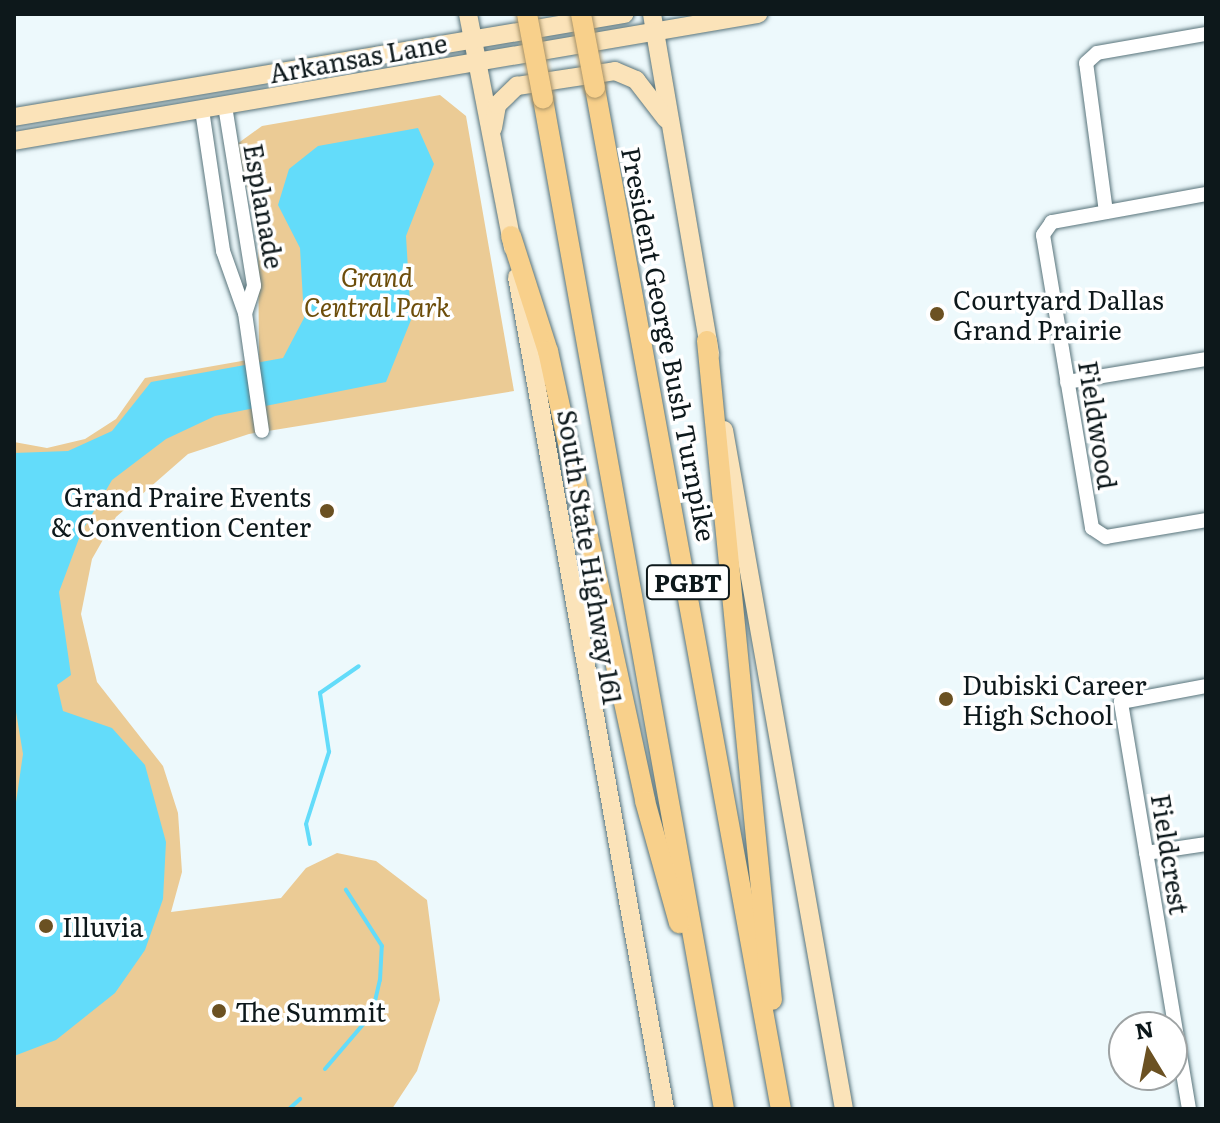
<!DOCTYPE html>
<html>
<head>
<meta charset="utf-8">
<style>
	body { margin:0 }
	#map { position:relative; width:1220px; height:1123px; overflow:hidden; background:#edf9fc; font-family:Literata,serif }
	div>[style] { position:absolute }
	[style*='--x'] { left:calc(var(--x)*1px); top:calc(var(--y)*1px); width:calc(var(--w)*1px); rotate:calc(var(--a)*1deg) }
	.green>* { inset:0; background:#ebcb95 }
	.water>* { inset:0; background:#63dcfa }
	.stream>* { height:4px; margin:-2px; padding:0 2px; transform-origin:2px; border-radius:2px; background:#63dcfa }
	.roads { filter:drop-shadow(0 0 2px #59747b) drop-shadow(0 0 2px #59747b) }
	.minor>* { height:14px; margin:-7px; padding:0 7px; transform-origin:7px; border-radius:7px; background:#fff }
	.major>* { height:18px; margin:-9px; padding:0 9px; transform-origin:9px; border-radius:9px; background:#fbe3b9 }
	.highway>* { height:20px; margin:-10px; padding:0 10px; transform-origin:10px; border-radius:10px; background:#f8d08b }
	.bridges { filter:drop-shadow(0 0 2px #a69064) drop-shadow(0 0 2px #a69064) }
	.highway-bridge>* { height:20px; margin:-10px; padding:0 10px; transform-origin:10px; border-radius:10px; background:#f8d08b }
	.dots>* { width:22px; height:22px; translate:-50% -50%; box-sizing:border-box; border:4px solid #fff; border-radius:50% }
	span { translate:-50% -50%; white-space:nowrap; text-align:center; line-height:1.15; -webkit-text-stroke:7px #fff; paint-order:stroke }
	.shield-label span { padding:2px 6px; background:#fff; border:2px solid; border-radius:6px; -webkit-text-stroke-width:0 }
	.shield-label { font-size:24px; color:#0d181b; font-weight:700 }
	.street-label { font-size:26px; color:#0d181b }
	.park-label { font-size:26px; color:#6d4e0b; font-style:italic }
	.poi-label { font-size:26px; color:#0d181b }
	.left { translate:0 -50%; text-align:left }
	.right { translate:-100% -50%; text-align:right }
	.frame { position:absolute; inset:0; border:16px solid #0d181b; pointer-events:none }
	.north { position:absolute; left:1108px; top:1011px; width:80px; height:80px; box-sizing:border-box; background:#fff; border:2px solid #9ea3a4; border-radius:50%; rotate:350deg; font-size:22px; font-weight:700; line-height:32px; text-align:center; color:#0d181b }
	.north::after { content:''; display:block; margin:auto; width:28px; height:36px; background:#6b5122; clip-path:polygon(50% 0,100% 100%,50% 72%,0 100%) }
</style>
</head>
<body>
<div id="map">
	<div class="green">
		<i style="clip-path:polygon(440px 95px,466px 116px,514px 391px,249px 434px,188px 454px,116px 517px,92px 559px,81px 614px,97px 682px,163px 766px,178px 813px,182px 872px,171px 912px,281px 898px,306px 868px,337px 853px,376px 861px,427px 900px,440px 1000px,417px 1071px,392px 1109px,14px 1109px,14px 442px,47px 448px,85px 439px,116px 419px,145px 378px,259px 358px,258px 236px,237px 144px,262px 126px)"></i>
	</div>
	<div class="water">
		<i style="clip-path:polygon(418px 128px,434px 164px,406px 236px,411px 320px,386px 382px,215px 416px,166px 439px,112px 480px,81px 533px,59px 592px,71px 675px,57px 685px,63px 711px,112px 728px,145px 765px,166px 842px,163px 899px,145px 950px,115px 993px,56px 1040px,14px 1056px,14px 816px,23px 754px,14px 700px,14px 453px,68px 451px,112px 431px,151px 382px,283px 358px,304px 318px,300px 248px,278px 205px,289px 169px,318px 146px)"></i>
	</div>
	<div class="stream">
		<i style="--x:310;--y:844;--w:20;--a:-101"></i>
		<i style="--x:306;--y:824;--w:76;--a:-72.3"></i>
		<i style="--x:329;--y:752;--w:60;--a:-98.7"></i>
		<i style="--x:320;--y:693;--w:47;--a:-34.7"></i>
		<i style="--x:325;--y:1069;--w:72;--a:-49.5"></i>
		<i style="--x:372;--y:1014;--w:35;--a:-77"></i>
		<i style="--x:380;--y:980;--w:34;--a:-87"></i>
		<i style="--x:382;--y:946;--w:67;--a:-122.7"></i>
		<i style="--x:289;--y:1109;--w:15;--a:-42"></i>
	</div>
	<div class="roads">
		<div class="minor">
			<i style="--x:225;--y:106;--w:182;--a:80.8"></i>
			<i style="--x:254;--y:286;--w:28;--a:108"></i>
			<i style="--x:245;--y:313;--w:119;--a:81.8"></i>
			<i style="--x:202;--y:110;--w:143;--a:81.5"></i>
			<i style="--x:223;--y:251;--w:66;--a:70.5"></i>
			<i style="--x:1206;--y:194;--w:157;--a:169.7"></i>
			<i style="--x:1052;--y:222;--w:16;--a:125"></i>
			<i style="--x:1043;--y:235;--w:297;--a:80.5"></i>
			<i style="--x:1092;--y:528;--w:17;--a:33"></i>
			<i style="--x:1106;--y:537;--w:101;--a:-9.6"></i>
			<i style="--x:1106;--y:212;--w:150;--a:-97.6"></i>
			<i style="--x:1086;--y:63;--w:15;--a:-42"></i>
			<i style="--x:1097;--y:53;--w:111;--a:-9.9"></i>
			<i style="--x:1067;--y:382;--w:141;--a:-9.4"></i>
			<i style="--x:1146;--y:853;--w:61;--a:-8.5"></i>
			<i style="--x:1189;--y:1109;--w:413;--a:-99.5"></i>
			<i style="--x:1121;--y:702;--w:86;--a:-10.7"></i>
		</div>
		<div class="major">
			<i style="--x:468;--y:14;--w:238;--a:79.1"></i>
			<i style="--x:652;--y:14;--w:345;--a:80.3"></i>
			<i style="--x:14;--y:117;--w:619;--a:-9.58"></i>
			<i style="--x:493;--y:128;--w:23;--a:-80"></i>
			<i style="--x:497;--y:105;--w:28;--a:-44"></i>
			<i style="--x:517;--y:86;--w:99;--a:-8.7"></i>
			<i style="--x:615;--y:71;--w:23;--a:23"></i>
			<i style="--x:636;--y:80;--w:49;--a:52.4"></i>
			<i style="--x:14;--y:141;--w:755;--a:-9.69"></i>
			<i style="--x:517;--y:277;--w:845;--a:79.91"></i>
			<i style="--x:724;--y:430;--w:690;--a:79.98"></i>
		</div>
		<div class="highway">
			<i style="--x:595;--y:88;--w:1038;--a:79.68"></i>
			<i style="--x:543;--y:99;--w:1026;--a:79.84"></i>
			<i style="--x:511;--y:236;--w:121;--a:72.2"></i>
			<i style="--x:548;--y:351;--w:460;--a:77.8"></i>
			<i style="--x:645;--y:801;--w:127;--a:74.4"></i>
			<i style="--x:707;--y:341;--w:662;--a:84.37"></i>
		</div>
	</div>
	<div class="bridges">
		<div class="highway-bridge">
			<i style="--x:527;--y:14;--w:86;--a:79.3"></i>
			<i style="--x:581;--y:14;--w:75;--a:79.3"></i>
		</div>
	</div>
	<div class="dots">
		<i style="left:937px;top:314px;background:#6b5122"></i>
		<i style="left:327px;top:511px;background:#6b5122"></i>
		<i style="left:946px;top:699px;background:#6b5122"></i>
		<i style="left:46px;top:926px;background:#6b5122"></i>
		<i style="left:219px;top:1011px;background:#6b5122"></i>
	</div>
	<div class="shield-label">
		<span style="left:688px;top:582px">PGBT</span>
	</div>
	<div class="street-label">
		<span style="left:358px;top:57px;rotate:-10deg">Arkansas Lane</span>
		<span style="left:265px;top:206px;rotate:80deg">Esplanade</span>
		<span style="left:670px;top:344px;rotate:79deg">President George Bush Turnpike</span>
		<span style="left:1099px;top:425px;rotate:81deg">Fieldwood</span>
		<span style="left:591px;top:557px;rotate:81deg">South State Highway 161</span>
		<span style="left:1171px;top:854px;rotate:81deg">Fieldcrest</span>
	</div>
	<div class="park-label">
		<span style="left:377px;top:291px">Grand<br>Central Park</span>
	</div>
	<div class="poi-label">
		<span class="left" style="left:953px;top:314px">Courtyard Dallas<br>Grand Prairie</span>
		<span class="right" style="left:311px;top:511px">Grand Praire Events<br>&amp; Convention Center</span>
		<span class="left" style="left:962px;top:699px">Dubiski Career<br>High School</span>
		<span class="left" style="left:62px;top:926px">Illuvia</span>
		<span class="left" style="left:235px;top:1011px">The Summit</span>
	</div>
	<div class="frame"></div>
	<div class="north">N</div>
</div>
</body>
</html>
